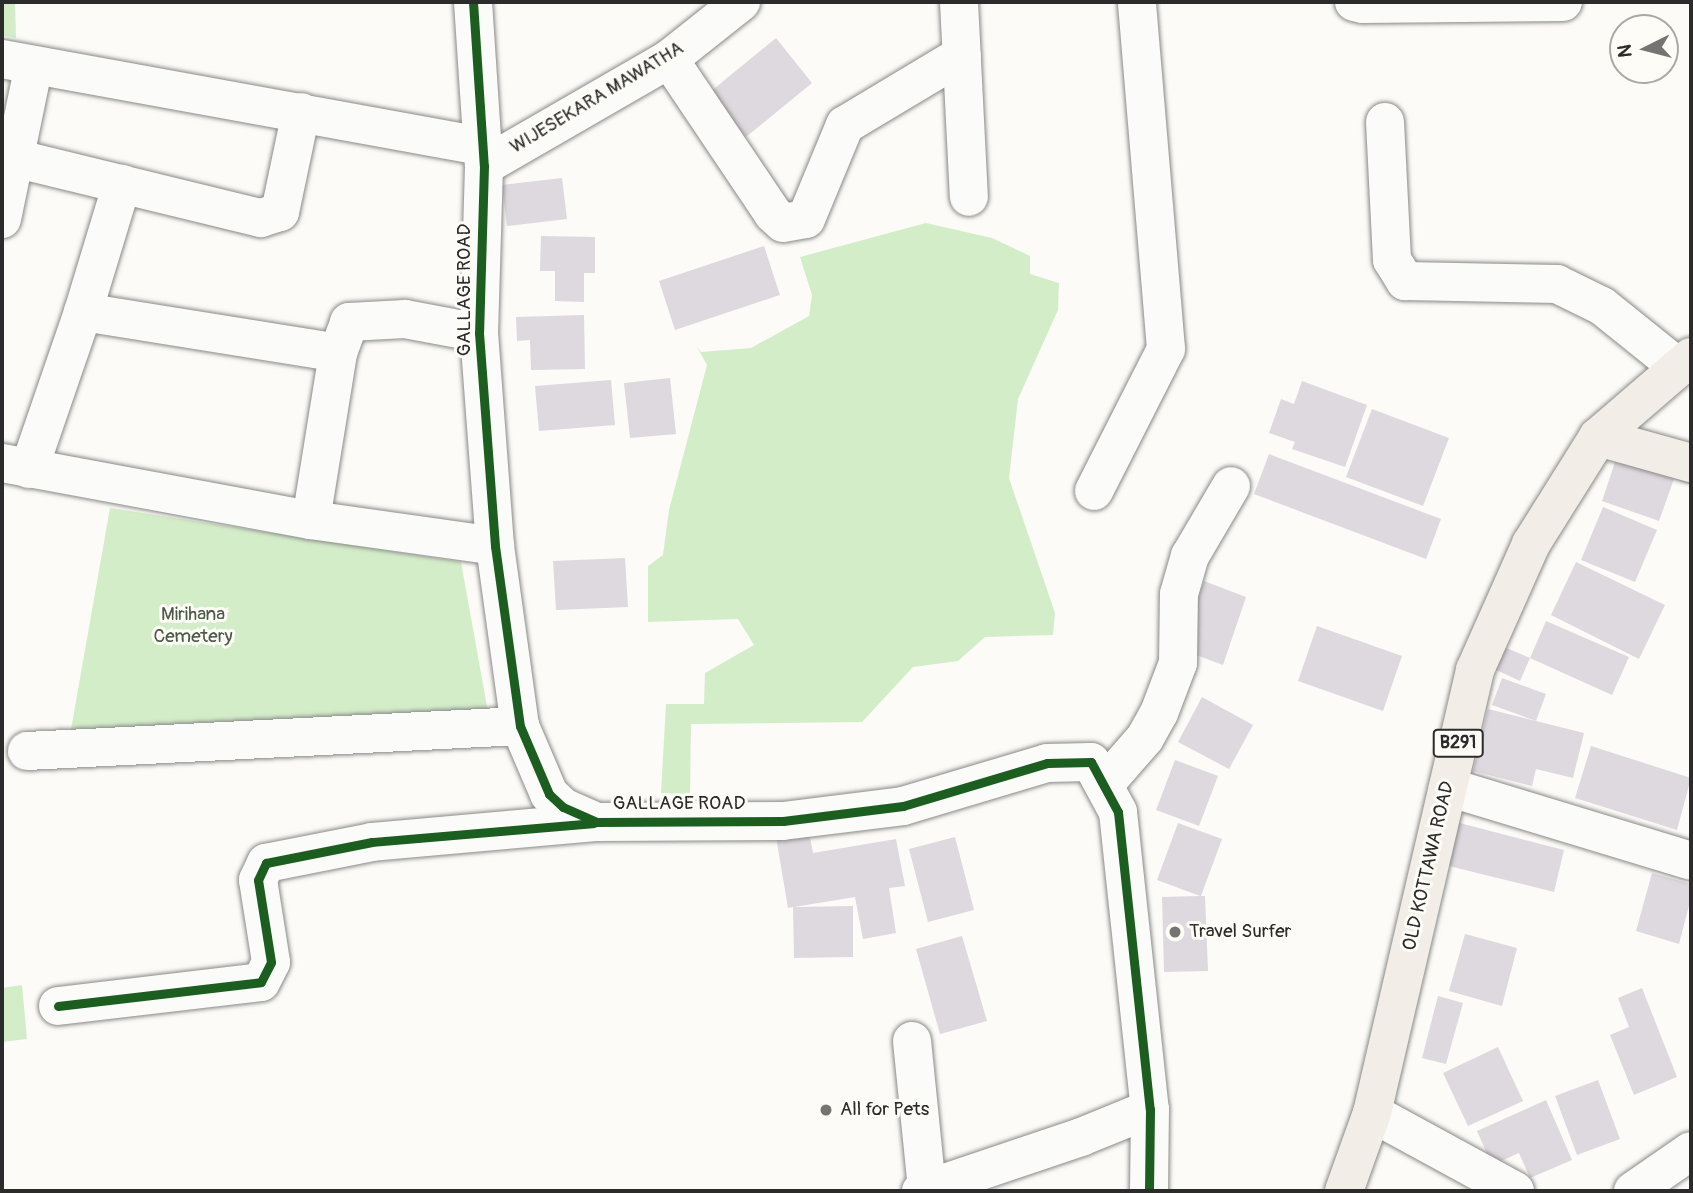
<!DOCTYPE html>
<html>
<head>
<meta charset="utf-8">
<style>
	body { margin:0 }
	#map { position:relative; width:1693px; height:1193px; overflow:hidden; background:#fcfbf8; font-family:Pangolin,sans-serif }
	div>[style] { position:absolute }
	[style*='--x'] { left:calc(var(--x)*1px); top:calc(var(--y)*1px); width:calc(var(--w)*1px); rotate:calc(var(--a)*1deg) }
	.green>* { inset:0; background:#d3edc9 }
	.building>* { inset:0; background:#ded8df }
	.roads { filter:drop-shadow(0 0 2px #898987) drop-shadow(0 0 2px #898987) }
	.minor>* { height:38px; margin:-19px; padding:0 19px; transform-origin:19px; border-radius:19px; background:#fbfbf9 }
	.major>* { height:38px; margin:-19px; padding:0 19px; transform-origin:19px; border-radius:19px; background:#f2eee7 }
	.cycleway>* { height:9px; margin:-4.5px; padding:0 4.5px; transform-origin:4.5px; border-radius:4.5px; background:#1b5e20 }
	.dots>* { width:19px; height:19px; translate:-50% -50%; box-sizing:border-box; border:4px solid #fdfcf7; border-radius:50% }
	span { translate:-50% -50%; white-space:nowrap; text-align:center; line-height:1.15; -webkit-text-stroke:6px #fdfcf7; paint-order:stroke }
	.shield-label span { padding:2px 5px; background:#fdfcf7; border:2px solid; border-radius:5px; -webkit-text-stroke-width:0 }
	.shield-label { font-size:18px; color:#2b2b2b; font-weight:700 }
	.street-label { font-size:19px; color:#2b2b2b }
	.park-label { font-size:19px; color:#4d5949 }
	.poi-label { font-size:19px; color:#2b2b2b }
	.left { translate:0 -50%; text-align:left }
	.frame { position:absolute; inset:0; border:4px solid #2b2b2b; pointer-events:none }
	.north { position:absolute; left:1609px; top:14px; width:70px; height:70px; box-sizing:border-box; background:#fdfcf7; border:2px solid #a9a8a5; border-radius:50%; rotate:264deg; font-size:19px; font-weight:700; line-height:28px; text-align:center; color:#2b2b2b }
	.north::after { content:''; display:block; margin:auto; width:24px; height:32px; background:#747473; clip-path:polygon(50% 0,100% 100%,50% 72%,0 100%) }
</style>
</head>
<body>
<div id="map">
	<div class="green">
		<i style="clip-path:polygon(2px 2px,15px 2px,16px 38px,2px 35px)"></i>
		<i style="clip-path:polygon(926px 223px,992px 238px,1030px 256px,1030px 274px,1059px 283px,1058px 310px,1018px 399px,1009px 478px,1055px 613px,1053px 635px,985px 637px,958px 661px,913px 667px,862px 722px,691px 724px,690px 794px,661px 793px,666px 704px,704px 704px,705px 673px,754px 645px,738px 619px,648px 622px,648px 566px,663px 555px,669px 510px,707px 365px,696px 345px,701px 352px,751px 348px,809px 316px,812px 295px,800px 257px)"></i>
		<i style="clip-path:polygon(110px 508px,461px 562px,488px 712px,70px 735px)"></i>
		<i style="clip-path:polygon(22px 985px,27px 1039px,2px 1042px,2px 988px)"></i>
	</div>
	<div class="building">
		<i style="clip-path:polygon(776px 38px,812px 83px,746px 137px,710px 92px)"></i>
		<i style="clip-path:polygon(562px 178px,567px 219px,507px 226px,502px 185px)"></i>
		<i style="clip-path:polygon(541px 236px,595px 237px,595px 273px,584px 273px,584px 302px,555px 301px,555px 271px,540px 271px)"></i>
		<i style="clip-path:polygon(764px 246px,780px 295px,675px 330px,659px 281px)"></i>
		<i style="clip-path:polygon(584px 315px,585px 369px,531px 370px,530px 340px,517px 341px,516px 317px)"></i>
		<i style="clip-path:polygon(670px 378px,676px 434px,630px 438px,624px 383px)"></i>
		<i style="clip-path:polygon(611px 380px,615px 425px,539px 431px,535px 386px)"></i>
		<i style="clip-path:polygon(1302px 381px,1367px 405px,1345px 467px,1292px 449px,1295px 442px,1269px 433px,1281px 399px,1294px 404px)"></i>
		<i style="clip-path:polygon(1372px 409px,1449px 438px,1423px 506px,1346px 477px)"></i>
		<i style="clip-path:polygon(1619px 450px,1691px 475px,1691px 485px,1674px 479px,1659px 521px,1602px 501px)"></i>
		<i style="clip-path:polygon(1269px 454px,1441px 519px,1426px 559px,1254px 494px)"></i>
		<i style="clip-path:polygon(1603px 507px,1657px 530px,1635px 582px,1581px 560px)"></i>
		<i style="clip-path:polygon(625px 558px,628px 607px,556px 610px,553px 561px)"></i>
		<i style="clip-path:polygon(1576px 562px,1665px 605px,1639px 659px,1551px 615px)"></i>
		<i style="clip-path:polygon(1204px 581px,1246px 597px,1223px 665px,1180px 649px)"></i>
		<i style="clip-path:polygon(1546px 621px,1629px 657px,1612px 695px,1530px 658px)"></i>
		<i style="clip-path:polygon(1317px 626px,1402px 656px,1383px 711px,1298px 681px)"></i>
		<i style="clip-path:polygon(1504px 647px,1530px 658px,1520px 681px,1494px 669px)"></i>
		<i style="clip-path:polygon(1502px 678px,1546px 694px,1536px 721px,1492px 705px)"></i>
		<i style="clip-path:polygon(1202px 697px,1253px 725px,1229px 769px,1178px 742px)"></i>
		<i style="clip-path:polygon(1488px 709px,1584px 733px,1573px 778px,1536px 769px,1532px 786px,1473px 771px)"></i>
		<i style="clip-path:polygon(1591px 746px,1691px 778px,1677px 830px,1575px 798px)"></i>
		<i style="clip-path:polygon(1175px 760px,1218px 776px,1199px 826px,1156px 810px)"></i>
		<i style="clip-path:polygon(1456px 822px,1564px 850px,1554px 892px,1445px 865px)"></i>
		<i style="clip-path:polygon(1178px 823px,1222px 839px,1201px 896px,1205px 896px,1208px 971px,1164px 972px,1162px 897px,1200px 896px,1157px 880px)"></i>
		<i style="clip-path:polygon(809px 832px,813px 853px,896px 839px,905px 886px,889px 888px,896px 933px,863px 939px,855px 897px,794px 907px,853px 906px,853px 957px,794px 958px,793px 907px,788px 908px,776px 837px)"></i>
		<i style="clip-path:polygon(955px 837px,974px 910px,928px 922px,909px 849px)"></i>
		<i style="clip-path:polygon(1652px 873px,1691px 884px,1691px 898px,1679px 944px,1636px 931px)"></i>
		<i style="clip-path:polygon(1465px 934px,1517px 948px,1502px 1006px,1449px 991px)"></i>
		<i style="clip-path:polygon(962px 936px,987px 1021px,940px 1034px,916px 949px)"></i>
		<i style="clip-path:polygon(1642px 988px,1677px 1077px,1634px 1095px,1610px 1035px,1629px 1027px,1618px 998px)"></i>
		<i style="clip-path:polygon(1438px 996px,1463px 1003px,1446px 1064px,1422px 1058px)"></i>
		<i style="clip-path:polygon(1498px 1047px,1523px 1101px,1468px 1126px,1443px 1073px)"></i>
		<i style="clip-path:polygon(1598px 1080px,1620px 1139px,1577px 1155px,1555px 1096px)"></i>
		<i style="clip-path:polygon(1546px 1100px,1572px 1160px,1530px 1178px,1519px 1153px,1492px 1165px,1477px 1131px)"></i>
	</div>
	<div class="roads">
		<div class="minor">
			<i style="--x:473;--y:2;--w:164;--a:86.2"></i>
			<i style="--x:484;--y:166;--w:167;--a:91.7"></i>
			<i style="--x:479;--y:333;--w:214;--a:85.7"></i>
			<i style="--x:495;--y:546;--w:182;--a:82.1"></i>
			<i style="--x:520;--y:726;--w:74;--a:66.9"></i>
			<i style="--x:549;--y:794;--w:19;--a:43"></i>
			<i style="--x:563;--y:807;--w:36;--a:24"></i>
			<i style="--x:596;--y:822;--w:187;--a:-0.3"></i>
			<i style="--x:783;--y:821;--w:121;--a:-7.1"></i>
			<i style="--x:903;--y:806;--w:150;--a:-16.6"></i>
			<i style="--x:1047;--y:763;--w:44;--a:-1.3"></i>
			<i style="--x:1091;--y:762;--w:57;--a:61.6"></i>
			<i style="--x:1118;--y:812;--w:299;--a:83.9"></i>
			<i style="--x:1150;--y:1109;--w:82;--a:90.7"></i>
			<i style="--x:959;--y:2;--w:195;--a:87.1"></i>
			<i style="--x:1354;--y:2;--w:9;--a:13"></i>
			<i style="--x:1363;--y:4;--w:200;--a:-0.6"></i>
			<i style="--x:2;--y:59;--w:488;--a:10.3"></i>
			<i style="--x:669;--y:59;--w:187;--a:56.1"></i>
			<i style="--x:773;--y:214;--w:13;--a:42"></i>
			<i style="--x:783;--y:223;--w:23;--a:-10"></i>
			<i style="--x:806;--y:219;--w:102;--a:-67.5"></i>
			<i style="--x:845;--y:125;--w:136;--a:-30.9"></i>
			<i style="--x:1385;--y:122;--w:138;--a:87.1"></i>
			<i style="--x:1392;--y:260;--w:25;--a:58"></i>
			<i style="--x:1405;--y:281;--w:152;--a:1.1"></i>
			<i style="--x:1557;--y:284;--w:50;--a:26.1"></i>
			<i style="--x:1602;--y:306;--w:97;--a:38.8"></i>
			<i style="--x:14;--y:158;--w:254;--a:13.7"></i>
			<i style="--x:261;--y:218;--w:20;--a:-18"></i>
			<i style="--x:280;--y:212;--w:102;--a:-78.1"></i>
			<i style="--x:484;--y:166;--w:214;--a:-30"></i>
			<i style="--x:669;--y:59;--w:92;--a:-38.4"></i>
			<i style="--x:2;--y:219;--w:157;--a:-78.3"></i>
			<i style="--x:83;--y:312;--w:258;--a:9.1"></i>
			<i style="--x:2;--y:463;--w:314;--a:10.5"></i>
			<i style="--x:311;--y:520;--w:186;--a:8"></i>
			<i style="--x:29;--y:469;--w:166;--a:-71"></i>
			<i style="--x:83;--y:312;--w:134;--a:-73.1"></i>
			<i style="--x:1094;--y:491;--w:159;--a:-63.1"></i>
			<i style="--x:1166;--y:349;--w:348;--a:-94.8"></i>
			<i style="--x:311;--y:520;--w:169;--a:-80.8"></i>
			<i style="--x:338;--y:353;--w:33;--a:-70"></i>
			<i style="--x:349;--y:322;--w:56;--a:-3.1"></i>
			<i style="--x:405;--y:319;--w:75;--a:10.7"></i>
			<i style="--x:27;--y:751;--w:494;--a:-2.9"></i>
			<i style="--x:1104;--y:785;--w:62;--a:-48.9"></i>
			<i style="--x:1145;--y:738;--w:29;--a:-61"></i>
			<i style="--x:1159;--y:713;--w:53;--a:-69.2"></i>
			<i style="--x:1178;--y:663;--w:69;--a:-89.2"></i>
			<i style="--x:1179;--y:594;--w:40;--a:-74"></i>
			<i style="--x:1190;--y:556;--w:81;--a:-59.6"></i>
			<i style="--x:1448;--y:787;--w:254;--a:16.9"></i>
			<i style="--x:58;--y:1006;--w:204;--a:-6.7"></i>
			<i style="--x:261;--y:982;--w:22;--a:-63"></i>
			<i style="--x:271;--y:962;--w:83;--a:-99"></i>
			<i style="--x:258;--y:880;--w:19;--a:-65"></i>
			<i style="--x:266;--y:863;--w:108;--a:-11.2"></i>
			<i style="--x:372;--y:842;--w:225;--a:-5.1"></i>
			<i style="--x:912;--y:1041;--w:149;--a:84.2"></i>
			<i style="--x:1372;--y:1113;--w:163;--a:28.6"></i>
			<i style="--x:921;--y:1191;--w:169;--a:-18.6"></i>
			<i style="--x:1081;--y:1137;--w:74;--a:-22.1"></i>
			<i style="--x:1633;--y:1191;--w:70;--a:-34.6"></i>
		</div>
		<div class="major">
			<i style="--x:1598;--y:437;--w:97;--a:15.6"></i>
			<i style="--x:1344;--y:1191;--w:83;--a:-70.3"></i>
			<i style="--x:1372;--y:1113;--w:455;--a:-76.9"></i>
			<i style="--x:1475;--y:670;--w:138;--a:-66"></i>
			<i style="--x:1531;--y:544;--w:126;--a:-57.9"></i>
			<i style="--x:1598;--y:437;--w:123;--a:-40.7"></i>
		</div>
	</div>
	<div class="cycleway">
		<i style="--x:473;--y:2;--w:164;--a:86.2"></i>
		<i style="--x:484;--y:166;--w:167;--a:91.7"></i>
		<i style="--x:479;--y:333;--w:214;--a:85.7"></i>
		<i style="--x:495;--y:546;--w:182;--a:82.1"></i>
		<i style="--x:520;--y:726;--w:74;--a:66.9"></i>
		<i style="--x:549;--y:794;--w:19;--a:43"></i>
		<i style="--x:563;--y:807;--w:36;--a:24"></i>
		<i style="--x:596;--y:822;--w:187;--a:-0.3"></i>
		<i style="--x:783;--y:821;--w:121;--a:-7.1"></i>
		<i style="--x:903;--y:806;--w:150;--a:-16.6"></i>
		<i style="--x:1047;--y:763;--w:44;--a:-1.3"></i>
		<i style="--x:1091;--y:762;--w:57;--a:61.6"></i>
		<i style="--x:1118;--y:812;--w:299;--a:83.9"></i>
		<i style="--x:1150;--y:1109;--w:82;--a:90.7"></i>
		<i style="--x:58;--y:1006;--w:204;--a:-6.7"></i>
		<i style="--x:261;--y:982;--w:22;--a:-63"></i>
		<i style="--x:271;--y:962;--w:83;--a:-99"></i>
		<i style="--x:258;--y:880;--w:19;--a:-65"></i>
		<i style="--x:266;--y:863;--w:108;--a:-11.2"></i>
		<i style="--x:372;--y:842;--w:222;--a:-4.9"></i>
	</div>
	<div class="dots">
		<i style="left:1175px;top:932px;background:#747473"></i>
		<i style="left:826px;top:1110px;background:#747473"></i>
	</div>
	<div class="shield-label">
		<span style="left:1458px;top:743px">B291</span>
	</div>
	<div class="street-label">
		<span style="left:597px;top:98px;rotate:-31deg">WIJESEKARA MAWATHA</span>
		<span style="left:465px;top:290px;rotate:-90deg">GALLAGE ROAD</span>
		<span style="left:679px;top:804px">GALLAGE ROAD</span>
		<span style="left:1429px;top:866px;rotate:-77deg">OLD KOTTAWA ROAD</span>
	</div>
	<div class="park-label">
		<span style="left:193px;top:626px">Mirihana<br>Cemetery</span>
	</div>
	<div class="poi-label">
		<span class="left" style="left:1189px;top:932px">Travel Surfer</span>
		<span class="left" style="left:840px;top:1110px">All for Pets</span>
	</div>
	<div class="frame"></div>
	<div class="north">N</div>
</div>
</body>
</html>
